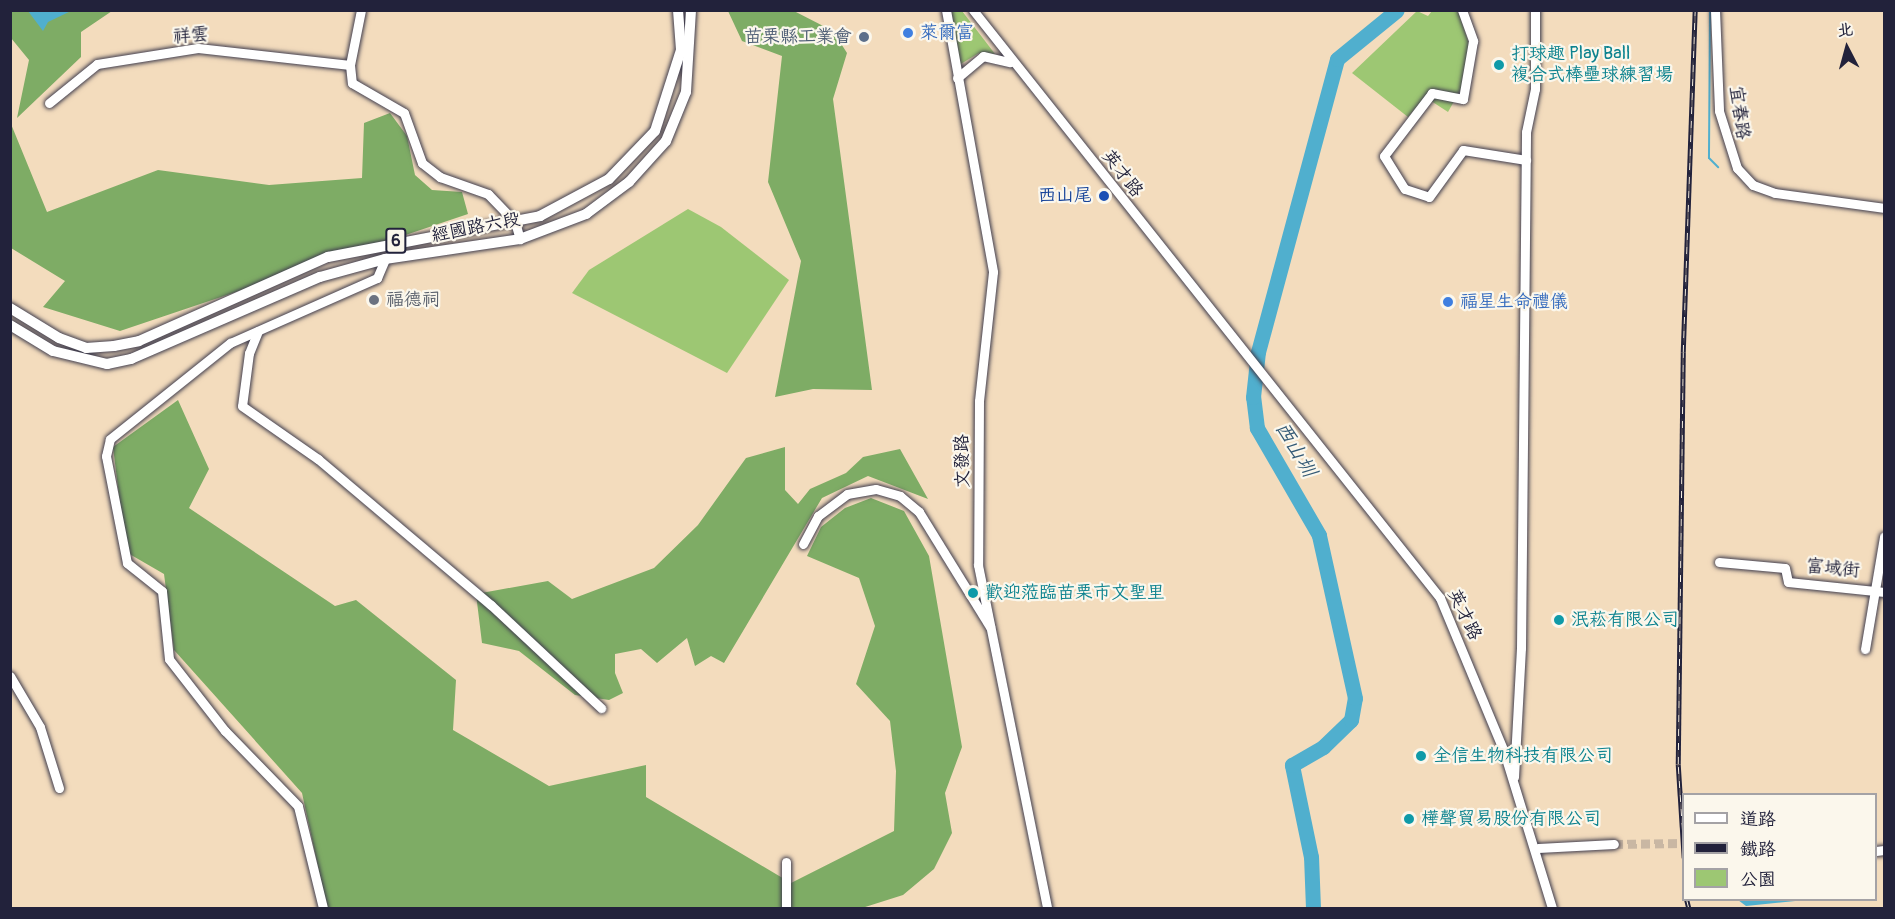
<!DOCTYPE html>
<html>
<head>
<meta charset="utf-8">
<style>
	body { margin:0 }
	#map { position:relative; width:1895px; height:919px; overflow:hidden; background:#f3dcbd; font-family:Pangolin,"LXGW WenKai TC",sans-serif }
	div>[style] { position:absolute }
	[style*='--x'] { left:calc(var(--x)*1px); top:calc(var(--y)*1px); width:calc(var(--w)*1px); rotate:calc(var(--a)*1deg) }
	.green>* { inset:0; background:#9dc773 }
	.forest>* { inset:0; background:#7eac65 }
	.water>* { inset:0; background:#50afce }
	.stream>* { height:2px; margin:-1px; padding:0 1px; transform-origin:1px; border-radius:1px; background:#50afce }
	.river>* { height:15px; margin:-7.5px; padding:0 7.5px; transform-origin:7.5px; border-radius:7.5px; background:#50afce }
	.minor-tunnel>* { height:9px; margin-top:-4.5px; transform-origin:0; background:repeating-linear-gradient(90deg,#c9b7a3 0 9px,transparent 0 13.5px) }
	.roads { filter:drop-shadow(0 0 2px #413e4e) drop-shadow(0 0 2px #413e4e) }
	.minor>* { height:9px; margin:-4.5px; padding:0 4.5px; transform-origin:4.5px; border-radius:4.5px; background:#fff }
	.major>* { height:10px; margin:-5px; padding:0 5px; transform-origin:5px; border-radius:5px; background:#fff }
	.rail>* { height:4.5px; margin-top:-2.25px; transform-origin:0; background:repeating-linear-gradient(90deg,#fbf7ec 0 7px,#22223b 0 14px); box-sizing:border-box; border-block:2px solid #22223b }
	.dots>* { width:16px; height:16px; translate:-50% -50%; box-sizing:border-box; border:3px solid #fbf7ec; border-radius:50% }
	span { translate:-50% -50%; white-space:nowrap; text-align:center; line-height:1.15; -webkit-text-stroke:4.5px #fbf7ec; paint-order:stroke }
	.shield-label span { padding:2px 4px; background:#fbf7ec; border:2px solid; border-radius:4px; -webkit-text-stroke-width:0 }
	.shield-label { font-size:16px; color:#22223b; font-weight:700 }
	.shop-label { font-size:18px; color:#366cbe }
	.left { translate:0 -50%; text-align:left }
	.street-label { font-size:18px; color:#22223b }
	.service-label { font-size:18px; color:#4e5e75 }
	.right { translate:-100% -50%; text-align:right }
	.culture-label { font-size:18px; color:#0d838f }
	.transit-label { font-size:18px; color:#164399 }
	.worship-label { font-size:18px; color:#5b616d }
	.water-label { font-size:20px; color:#345a76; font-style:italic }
	.frame { position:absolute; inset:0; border:12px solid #22223b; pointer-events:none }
	.legend { position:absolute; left:1682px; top:793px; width:195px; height:108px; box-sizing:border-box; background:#fbf7ec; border:2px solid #a4a2a5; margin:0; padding:8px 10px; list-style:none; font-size:18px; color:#22223b }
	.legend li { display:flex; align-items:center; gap:12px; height:30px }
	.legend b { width:30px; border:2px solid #a4a2a5 }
	.north { position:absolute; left:1817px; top:18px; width:60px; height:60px; -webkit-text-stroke:4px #fbf7ec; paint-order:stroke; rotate:354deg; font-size:16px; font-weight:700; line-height:24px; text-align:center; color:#22223b }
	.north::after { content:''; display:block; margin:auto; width:21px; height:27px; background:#22223b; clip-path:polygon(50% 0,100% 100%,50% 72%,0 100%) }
</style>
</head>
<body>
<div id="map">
	<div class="green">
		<i style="clip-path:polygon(951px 11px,962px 11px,995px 54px,979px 53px,959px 65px)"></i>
		<i style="clip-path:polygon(1417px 11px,1428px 16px,1432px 11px,1458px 11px,1471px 50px,1466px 80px,1448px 112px,1425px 97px,1408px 117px,1352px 73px)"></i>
		<i style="clip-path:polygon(688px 209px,721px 227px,789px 280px,727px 373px,572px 293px,589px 270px)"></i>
	</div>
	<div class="forest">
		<i style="clip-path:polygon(11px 11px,112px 11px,81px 32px,81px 57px,17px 118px,29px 60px,11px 38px)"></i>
		<i style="clip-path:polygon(728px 11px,794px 11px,833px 31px,847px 53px,833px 99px,872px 390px,813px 389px,775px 397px,801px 261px,768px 182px,782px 56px,742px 41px)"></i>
		<i style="clip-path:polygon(390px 113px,407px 136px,415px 175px,432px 190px,462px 192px,468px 214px,120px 331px,43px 307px,65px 281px,11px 248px,11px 124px,47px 212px,158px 170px,269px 185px,362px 178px,364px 123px)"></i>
		<i style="clip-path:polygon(178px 400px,209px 469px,189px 508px,335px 606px,356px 600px,456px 680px,453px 730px,549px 786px,646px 765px,646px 797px,791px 883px,894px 831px,896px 771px,890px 721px,856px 684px,875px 626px,859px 578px,807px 556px,821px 527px,845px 508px,871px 498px,904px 511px,929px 556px,962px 747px,945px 793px,952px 833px,934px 869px,903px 895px,862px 908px,327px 908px,302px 793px,174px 650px,164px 574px,126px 552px,113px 447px)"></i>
		<i style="clip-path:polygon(785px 447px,785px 490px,798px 504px,810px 489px,846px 473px,863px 457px,900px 449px,928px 499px,868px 476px,822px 498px,724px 663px,711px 656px,695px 666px,687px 638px,657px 663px,641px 649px,615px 654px,615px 673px,623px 693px,609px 700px,575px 695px,519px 651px,482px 643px,476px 594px,548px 581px,572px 599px,654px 568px,698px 525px,746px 458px)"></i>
	</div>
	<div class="water">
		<i style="clip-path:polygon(28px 11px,28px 10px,71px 11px,48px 22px,43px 31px)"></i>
		<i style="clip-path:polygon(1738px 900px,1805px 900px,1746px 906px)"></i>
	</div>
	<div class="stream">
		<i style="--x:1710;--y:10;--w:148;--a:90.4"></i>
		<i style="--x:1709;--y:158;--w:13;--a:45"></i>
	</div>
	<div class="river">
		<i style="--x:1313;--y:908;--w:51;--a:-92.2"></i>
		<i style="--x:1311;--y:857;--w:94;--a:-101.7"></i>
		<i style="--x:1292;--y:765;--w:36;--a:-30"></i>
		<i style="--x:1323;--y:747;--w:39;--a:-44"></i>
		<i style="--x:1351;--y:720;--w:22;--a:-80"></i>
		<i style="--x:1355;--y:698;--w:167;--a:-102.5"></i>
		<i style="--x:1319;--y:535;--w:124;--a:-120.1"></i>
		<i style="--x:1257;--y:428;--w:31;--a:-97"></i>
		<i style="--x:1253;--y:397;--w:45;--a:-83.7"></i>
		<i style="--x:1258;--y:352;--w:303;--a:-74.9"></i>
		<i style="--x:1337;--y:59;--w:77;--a:-39.2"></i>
	</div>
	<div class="minor-tunnel">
		<i style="--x:1614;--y:844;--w:70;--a:-0.8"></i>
	</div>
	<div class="roads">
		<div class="minor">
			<i style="--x:361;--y:10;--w:56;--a:101.3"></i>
			<i style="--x:350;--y:65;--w:18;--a:84"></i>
			<i style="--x:352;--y:83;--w:60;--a:30"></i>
			<i style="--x:404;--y:113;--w:53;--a:70.2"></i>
			<i style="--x:422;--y:163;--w:23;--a:38"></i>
			<i style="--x:440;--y:177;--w:51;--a:19.5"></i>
			<i style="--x:488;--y:194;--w:39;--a:46"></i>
			<i style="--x:515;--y:222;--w:18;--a:74"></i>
			<i style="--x:946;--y:10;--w:266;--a:79.8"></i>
			<i style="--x:993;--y:272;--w:130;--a:96.2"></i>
			<i style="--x:979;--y:401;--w:164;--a:90.3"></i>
			<i style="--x:978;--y:565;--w:350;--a:78.6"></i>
			<i style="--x:973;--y:10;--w:751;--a:51.54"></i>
			<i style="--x:1440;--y:598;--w:167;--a:67.4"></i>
			<i style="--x:1504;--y:752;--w:163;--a:72.9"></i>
			<i style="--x:1462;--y:10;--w:33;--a:70"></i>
			<i style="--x:1473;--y:41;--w:59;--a:99.8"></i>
			<i style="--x:1463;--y:99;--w:32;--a:-169"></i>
			<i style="--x:1432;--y:93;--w:79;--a:127.3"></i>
			<i style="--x:1384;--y:156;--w:39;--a:58"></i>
			<i style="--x:1405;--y:189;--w:25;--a:18"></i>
			<i style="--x:1429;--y:197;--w:58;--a:-54.1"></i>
			<i style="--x:1463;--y:150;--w:64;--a:9"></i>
			<i style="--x:1715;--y:10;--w:101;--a:87.7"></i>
			<i style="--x:1719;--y:111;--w:60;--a:72.5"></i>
			<i style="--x:1737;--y:168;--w:23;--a:47"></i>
			<i style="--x:1753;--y:185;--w:23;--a:20"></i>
			<i style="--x:1775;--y:193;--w:110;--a:7.8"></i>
			<i style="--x:957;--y:78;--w:34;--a:-40"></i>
			<i style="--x:983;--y:56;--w:28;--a:13"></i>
			<i style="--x:49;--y:103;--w:62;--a:-39.1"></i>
			<i style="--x:97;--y:64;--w:102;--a:-9"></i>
			<i style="--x:198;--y:48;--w:153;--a:6.4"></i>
			<i style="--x:258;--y:331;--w:24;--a:112"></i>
			<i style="--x:249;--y:353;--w:53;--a:97.5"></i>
			<i style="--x:242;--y:406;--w:93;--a:34.9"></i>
			<i style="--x:318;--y:459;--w:226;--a:40.2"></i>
			<i style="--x:491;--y:605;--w:151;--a:43.1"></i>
			<i style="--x:803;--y:544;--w:32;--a:-62"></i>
			<i style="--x:818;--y:516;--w:36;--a:-37"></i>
			<i style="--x:847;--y:494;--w:29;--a:-10"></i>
			<i style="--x:876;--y:489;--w:25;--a:16"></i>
			<i style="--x:900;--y:496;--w:25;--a:40"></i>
			<i style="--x:919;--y:512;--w:135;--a:58.3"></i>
			<i style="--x:1719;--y:562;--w:66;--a:5.2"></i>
			<i style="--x:1785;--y:568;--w:14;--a:78"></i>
			<i style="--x:1788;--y:582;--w:97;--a:5.9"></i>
			<i style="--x:1865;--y:649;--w:114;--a:-80.4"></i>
			<i style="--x:10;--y:676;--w:59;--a:59.5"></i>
			<i style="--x:40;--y:727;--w:64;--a:72.7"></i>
			<i style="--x:1514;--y:777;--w:129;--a:-86.9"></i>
			<i style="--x:1521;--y:648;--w:516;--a:-89.44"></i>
			<i style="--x:1526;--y:132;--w:44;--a:-78.2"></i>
			<i style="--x:1535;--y:89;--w:79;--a:-90"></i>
			<i style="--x:1538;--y:848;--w:76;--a:-3"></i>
			<i style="--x:1876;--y:851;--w:8;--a:-7"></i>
			<i style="--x:323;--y:908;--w:105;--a:-103.8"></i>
			<i style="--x:298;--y:806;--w:105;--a:-134.2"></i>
			<i style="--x:225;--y:731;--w:91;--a:-127.9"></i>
			<i style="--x:169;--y:659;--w:68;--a:-95.9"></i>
			<i style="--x:162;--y:591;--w:45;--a:-141.3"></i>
			<i style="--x:127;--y:563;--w:109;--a:-101.1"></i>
			<i style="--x:106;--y:456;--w:17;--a:-77"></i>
			<i style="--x:110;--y:439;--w:154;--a:-38.7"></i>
			<i style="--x:230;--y:343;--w:161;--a:-23.9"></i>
			<i style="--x:377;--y:278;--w:21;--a:-67"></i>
			<i style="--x:786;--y:908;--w:46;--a:-90"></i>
		</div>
		<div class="major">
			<i style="--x:10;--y:308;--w:57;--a:31.5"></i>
			<i style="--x:59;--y:338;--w:29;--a:20"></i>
			<i style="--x:86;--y:348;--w:28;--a:-4"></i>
			<i style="--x:114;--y:346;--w:25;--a:-11"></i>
			<i style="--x:139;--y:341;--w:207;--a:-24"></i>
			<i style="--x:328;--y:257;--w:216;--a:-10.9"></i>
			<i style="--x:540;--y:216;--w:78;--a:-28.2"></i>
			<i style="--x:609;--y:179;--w:66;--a:-46.2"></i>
			<i style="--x:655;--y:131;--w:85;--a:-72.2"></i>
			<i style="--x:681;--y:50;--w:40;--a:-94.3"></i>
			<i style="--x:10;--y:325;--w:50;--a:31.2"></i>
			<i style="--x:53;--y:351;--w:56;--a:13.5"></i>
			<i style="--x:107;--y:364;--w:25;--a:-12"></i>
			<i style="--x:131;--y:359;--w:206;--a:-23.5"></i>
			<i style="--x:320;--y:277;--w:67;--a:-15.5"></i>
			<i style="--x:385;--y:259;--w:136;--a:-8.4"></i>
			<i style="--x:520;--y:239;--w:71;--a:-20.7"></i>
			<i style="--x:586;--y:214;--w:54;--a:-36.7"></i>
			<i style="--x:629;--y:182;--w:55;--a:-47.9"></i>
			<i style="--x:666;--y:141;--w:53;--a:-67.8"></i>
			<i style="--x:686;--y:92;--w:82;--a:-86.5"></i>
		</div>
	</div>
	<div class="rail">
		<i style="--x:1684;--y:858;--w:94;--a:-93.7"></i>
		<i style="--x:1678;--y:764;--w:412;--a:-89.3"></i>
		<i style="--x:1683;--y:352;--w:342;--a:-88"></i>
		<i style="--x:1687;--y:900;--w:8;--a:76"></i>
	</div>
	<div class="dots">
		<i style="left:908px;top:33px;background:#3f7fe0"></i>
		<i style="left:864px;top:37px;background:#5c6f8a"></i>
		<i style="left:1499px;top:65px;background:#0f9aa8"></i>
		<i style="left:1104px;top:196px;background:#1a4fb4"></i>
		<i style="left:374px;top:300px;background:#6b7280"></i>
		<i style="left:1448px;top:302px;background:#3f7fe0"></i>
		<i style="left:973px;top:593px;background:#0f9aa8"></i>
		<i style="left:1559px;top:620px;background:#0f9aa8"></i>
		<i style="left:1421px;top:756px;background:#0f9aa8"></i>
		<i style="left:1409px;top:819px;background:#0f9aa8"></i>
	</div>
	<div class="shield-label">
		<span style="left:396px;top:241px">6</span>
	</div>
	<div class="shop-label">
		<span class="left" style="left:920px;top:33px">萊爾富</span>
		<span class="left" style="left:1460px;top:302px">福星生命禮儀</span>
	</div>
	<div class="street-label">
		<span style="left:191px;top:36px;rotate:-4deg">祥雲</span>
		<span style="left:1739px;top:113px;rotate:82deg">宜春路</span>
		<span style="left:1122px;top:174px;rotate:52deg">英才路</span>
		<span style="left:476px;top:228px;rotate:-11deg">經國路六段</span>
		<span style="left:963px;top:461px;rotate:-91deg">文發路</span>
		<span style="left:1833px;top:569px;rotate:5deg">富域街</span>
		<span style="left:1464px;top:615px;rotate:64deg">英才路</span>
	</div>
	<div class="service-label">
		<span class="right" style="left:852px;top:37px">苗栗縣工業會</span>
	</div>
	<div class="culture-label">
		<span class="left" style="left:1511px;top:65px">打球趣 Play Ball<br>複合式棒壘球練習場</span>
		<span class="left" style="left:985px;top:593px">歡迎蒞臨苗栗市文聖里</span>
		<span class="left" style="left:1571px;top:620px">泯菘有限公司</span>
		<span class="left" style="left:1433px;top:756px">全信生物科技有限公司</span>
		<span class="left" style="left:1421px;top:819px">樺聲貿易股份有限公司</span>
	</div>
	<div class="transit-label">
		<span class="right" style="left:1092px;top:196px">西山尾</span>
	</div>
	<div class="worship-label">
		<span class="left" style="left:386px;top:300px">福德祠</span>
	</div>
	<div class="water-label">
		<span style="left:1296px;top:449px;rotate:59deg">西山圳</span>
	</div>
	<div class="frame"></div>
	<ul class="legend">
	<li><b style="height:8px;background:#fff"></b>道路</li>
	<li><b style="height:8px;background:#22223b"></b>鐵路</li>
	<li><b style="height:16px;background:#9dc773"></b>公園</li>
	</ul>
	<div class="north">北</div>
</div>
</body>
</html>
